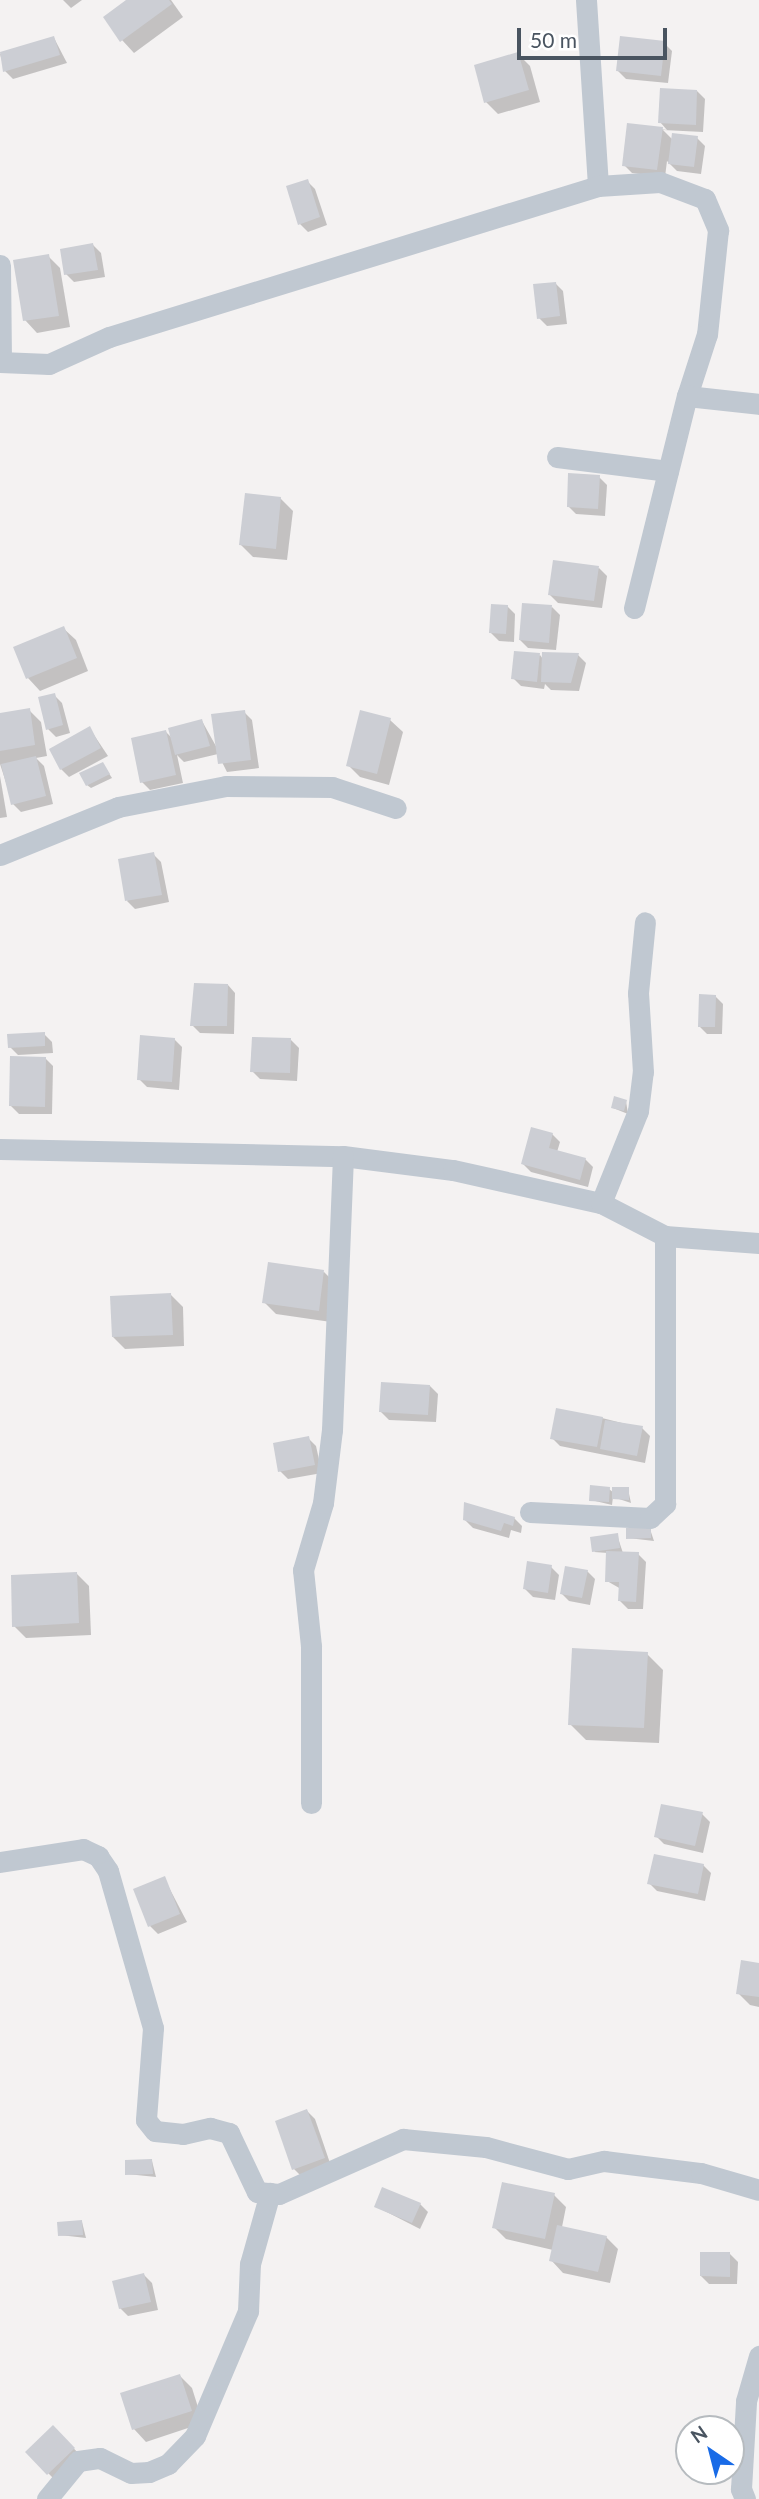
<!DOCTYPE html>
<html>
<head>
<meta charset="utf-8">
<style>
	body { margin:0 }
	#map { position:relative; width:759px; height:2499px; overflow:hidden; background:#f4f2f2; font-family:Lato,sans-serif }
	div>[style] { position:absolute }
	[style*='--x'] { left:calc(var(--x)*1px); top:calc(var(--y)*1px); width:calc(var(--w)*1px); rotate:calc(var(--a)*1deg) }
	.shadow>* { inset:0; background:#0003 }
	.building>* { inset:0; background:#ccced4 }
	.minor>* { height:21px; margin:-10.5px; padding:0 10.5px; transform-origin:10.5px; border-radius:10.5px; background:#c0c8d1 }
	span { translate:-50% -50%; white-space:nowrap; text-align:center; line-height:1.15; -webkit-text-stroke:7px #fff; paint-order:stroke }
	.north { position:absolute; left:675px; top:2415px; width:70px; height:70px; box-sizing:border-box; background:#fff; border:2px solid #b6bbbf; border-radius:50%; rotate:325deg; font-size:19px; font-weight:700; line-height:28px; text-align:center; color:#495460 }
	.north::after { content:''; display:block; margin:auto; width:24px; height:32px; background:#196be7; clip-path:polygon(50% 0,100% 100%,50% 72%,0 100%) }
	.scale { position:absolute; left:517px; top:28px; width:150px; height:32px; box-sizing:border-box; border:4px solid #495460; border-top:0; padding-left:9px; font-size:21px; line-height:24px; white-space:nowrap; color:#495460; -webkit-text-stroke:5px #fff; paint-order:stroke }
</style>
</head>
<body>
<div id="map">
	<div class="shadow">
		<i style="clip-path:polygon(63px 0,82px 0,71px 8px)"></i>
		<i style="clip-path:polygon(129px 0,171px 0,183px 17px,134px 53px,122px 40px)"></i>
		<i style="clip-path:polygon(54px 38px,67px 63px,13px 79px,5px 71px,0 54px)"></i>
		<i style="clip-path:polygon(664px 43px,672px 51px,668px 83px,626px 79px,618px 71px)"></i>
		<i style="clip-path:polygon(518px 54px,530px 66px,540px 102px,498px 114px,486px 102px)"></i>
		<i style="clip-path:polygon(697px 91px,705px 99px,703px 132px,663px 130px,673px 140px,697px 138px,705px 146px,701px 174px,677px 171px,667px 161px,665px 177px,632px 173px,624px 165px,629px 125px,667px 130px,660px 122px)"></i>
		<i style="clip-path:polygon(307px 181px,315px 189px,327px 225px,308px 232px,300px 224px)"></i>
		<i style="clip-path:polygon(93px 245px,101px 253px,105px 277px,74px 282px,66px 274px)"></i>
		<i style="clip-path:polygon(48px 256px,60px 268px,70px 327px,37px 333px,25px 320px)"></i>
		<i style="clip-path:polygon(555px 283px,563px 291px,567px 324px,547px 326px,539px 318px)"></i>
		<i style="clip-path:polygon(599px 477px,607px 485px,605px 516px,576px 514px,568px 506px)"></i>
		<i style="clip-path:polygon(280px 498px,293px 511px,287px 560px,253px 557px,241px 545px)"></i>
		<i style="clip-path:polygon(599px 568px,607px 576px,602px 608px,558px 603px,550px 595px)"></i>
		<i style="clip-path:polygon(507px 606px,515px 614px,514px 642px,499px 641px,491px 633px)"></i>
		<i style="clip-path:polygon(552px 607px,560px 615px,556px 650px,528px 648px,520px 640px)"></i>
		<i style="clip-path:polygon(63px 628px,76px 640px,88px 671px,40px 691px,28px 678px,15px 648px)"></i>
		<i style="clip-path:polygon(540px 655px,543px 659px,578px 655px,586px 663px,579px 691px,551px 690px,545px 684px,544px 689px,521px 686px,513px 678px)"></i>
		<i style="clip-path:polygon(54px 695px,62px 703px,70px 733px,56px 737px,48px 729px)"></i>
		<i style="clip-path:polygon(29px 710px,41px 722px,47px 756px,36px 758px,44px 766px,53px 804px,21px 812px,13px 804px,0 764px,0 715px)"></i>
		<i style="clip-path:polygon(244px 712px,252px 720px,259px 768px,227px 772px,218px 754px,184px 762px,177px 755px,183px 783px,150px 790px,142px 782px,166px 732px,173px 739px,202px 721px,217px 748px)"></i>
		<i style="clip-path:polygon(390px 720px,403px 732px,389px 785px,360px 777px,348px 765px)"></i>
		<i style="clip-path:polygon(90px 729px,108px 756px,69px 777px,61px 769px)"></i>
		<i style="clip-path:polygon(103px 764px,112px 778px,91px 788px,87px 785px)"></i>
		<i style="clip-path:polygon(0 776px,7px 817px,0 818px)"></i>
		<i style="clip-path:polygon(153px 854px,161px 862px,169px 902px,135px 909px,127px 901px)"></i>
		<i style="clip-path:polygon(228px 985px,235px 993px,234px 1034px,200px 1033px,192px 1025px)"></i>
		<i style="clip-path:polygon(715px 996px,723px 1004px,722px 1034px,707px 1034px,699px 1026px)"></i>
		<i style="clip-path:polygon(44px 1034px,52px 1042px,53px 1053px,18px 1055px,10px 1047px)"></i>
		<i style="clip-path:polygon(174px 1039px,182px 1047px,179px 1090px,147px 1087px,139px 1079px)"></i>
		<i style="clip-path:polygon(291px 1040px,299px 1048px,297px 1081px,260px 1079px,252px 1071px)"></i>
		<i style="clip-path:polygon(45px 1058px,53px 1066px,52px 1114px,19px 1114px,11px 1106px)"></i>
		<i style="clip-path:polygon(626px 1101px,628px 1114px,613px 1108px)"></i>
		<i style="clip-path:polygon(552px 1134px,560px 1142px,557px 1152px,585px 1159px,593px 1167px,588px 1187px,531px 1172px,523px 1164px)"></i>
		<i style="clip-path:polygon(324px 1272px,336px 1284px,331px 1322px,276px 1314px,264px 1302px)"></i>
		<i style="clip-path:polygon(171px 1295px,183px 1307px,184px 1346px,125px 1349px,113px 1337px)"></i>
		<i style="clip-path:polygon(430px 1386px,438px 1394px,436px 1422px,389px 1420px,381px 1412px)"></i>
		<i style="clip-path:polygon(602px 1418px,642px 1428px,650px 1436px,645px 1463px,560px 1446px,552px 1438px)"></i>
		<i style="clip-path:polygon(308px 1438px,316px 1446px,322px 1473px,288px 1479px,280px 1471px)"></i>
		<i style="clip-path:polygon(609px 1489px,614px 1493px,628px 1489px,631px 1503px,613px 1497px,612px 1505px,591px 1500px)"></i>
		<i style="clip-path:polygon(514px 1518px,522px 1526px,521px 1533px,511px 1530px,509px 1538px,473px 1528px,465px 1520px)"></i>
		<i style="clip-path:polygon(650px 1529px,654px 1541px,628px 1538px)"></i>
		<i style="clip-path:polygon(617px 1535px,623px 1553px,638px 1554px,646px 1562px,643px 1609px,628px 1609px,620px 1601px,621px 1589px,607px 1581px,608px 1553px,594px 1552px)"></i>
		<i style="clip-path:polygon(551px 1567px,559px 1575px,555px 1600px,533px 1597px,525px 1589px)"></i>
		<i style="clip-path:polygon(587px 1571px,595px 1579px,590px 1605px,569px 1601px,561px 1593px)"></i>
		<i style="clip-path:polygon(77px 1574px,89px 1586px,91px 1635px,26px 1638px,14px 1626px)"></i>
		<i style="clip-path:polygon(647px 1654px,663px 1670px,659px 1743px,586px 1740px,570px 1724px)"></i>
		<i style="clip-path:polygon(702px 1814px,710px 1822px,703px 1853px,664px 1844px,656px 1836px)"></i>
		<i style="clip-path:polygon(703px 1865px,711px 1873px,705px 1901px,657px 1891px,649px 1883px)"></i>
		<i style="clip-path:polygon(164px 1878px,187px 1922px,158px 1934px,150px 1926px)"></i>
		<i style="clip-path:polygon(759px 1965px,759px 2007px,750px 2005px,738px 1993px)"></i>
		<i style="clip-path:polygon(307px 2111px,315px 2119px,331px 2166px,302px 2177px,294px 2169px)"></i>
		<i style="clip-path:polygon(152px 2161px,156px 2177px,127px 2174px)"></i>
		<i style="clip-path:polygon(554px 2195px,566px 2207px,562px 2227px,606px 2237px,618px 2249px,610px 2283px,563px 2273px,551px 2260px,553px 2250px,506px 2239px,494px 2227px)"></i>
		<i style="clip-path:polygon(420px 2204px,428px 2212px,420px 2229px,377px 2207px)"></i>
		<i style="clip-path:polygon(82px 2222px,86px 2238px,60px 2235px)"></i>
		<i style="clip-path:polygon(730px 2254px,738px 2262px,737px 2284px,709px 2284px,701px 2276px)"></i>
		<i style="clip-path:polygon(144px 2275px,152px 2283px,158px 2310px,128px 2316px,120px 2308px)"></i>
		<i style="clip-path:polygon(180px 2376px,192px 2388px,203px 2423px,146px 2442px,134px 2429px)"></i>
		<i style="clip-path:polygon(53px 2427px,82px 2457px,56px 2481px,27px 2452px)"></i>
	</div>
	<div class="building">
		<i style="clip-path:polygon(126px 0,169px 0,172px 4px,120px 42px,103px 17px)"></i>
		<i style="clip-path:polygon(54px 36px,60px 55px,3px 72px,0 52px)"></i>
		<i style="clip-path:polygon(620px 36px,665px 41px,661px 76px,616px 71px)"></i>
		<i style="clip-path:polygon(518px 52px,529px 90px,484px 103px,474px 65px)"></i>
		<i style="clip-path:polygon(660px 88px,697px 90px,696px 125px,658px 123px)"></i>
		<i style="clip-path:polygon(627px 123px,663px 127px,657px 170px,622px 166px)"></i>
		<i style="clip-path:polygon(672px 133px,698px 136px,694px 167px,668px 164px)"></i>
		<i style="clip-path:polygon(308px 179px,320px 217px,298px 225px,286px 186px)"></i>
		<i style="clip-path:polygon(93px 243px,98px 270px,64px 275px,60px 249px)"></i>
		<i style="clip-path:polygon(49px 254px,59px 316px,23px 321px,13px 260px)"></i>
		<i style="clip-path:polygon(556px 282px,560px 316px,537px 319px,533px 284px)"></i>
		<i style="clip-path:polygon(568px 473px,600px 475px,598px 509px,567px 507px)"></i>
		<i style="clip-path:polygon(245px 493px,281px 497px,276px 549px,239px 545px)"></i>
		<i style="clip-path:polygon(553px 560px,599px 566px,594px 601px,548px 595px)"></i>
		<i style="clip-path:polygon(522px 603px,552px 605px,549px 643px,519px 640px)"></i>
		<i style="clip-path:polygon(491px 604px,508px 605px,506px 634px,489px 633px)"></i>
		<i style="clip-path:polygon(64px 626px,77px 658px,26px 679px,13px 647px)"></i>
		<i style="clip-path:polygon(514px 651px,540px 653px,537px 682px,511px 679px)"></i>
		<i style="clip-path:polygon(542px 652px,579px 653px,571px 683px,541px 682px)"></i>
		<i style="clip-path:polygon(55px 693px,63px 725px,46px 730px,38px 697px)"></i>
		<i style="clip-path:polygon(30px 708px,35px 745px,0 751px,0 713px)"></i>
		<i style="clip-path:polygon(245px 710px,251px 760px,218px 764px,211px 714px)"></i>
		<i style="clip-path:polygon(360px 710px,391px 718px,377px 774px,346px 766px)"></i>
		<i style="clip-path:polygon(202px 719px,210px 746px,175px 755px,168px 728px)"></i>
		<i style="clip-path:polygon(90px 726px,101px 748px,60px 770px,49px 749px)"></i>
		<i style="clip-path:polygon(166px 730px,176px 775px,140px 783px,131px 738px)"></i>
		<i style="clip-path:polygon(36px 756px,46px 796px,11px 805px,1px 764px)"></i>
		<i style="clip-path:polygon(103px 762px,110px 774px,86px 786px,79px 773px)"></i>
		<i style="clip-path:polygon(154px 852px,162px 895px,125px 901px,118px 859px)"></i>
		<i style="clip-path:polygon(194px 983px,228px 984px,227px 1026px,190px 1026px)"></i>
		<i style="clip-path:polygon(699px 994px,716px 995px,715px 1027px,698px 1027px)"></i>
		<i style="clip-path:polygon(45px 1032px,45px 1046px,8px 1048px,7px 1034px)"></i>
		<i style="clip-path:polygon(140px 1035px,175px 1038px,172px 1082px,137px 1080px)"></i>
		<i style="clip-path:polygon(252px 1037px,291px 1038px,290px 1073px,250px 1072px)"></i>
		<i style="clip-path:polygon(10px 1056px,46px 1057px,45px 1107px,9px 1106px)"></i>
		<i style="clip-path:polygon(614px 1096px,627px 1100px,624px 1111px,611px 1108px)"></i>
		<i style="clip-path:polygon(531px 1127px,553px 1133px,549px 1148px,586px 1158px,580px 1180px,521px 1164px)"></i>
		<i style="clip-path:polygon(268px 1262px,324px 1270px,319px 1311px,262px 1303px)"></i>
		<i style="clip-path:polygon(171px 1293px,173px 1335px,112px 1337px,110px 1296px)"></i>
		<i style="clip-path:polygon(381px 1382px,430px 1385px,428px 1415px,379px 1412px)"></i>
		<i style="clip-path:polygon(556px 1408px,603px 1417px,597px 1447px,550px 1439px)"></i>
		<i style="clip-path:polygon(605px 1420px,643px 1426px,637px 1456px,600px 1449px)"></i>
		<i style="clip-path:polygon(309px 1436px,315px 1465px,278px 1472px,273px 1443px)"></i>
		<i style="clip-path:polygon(590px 1485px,610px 1487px,609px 1502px,589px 1501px)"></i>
		<i style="clip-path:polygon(612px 1487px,629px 1487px,629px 1500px,612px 1499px)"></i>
		<i style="clip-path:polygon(464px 1502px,515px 1517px,513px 1526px,504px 1523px,501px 1531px,463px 1520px)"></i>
		<i style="clip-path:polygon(651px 1527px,651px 1538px,626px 1539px,626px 1528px)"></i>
		<i style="clip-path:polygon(618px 1533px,620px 1548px,592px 1552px,590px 1537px)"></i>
		<i style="clip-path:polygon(606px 1551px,639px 1552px,636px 1602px,618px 1601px,619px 1582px,605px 1582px)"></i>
		<i style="clip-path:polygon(527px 1561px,552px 1565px,548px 1593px,523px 1589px)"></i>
		<i style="clip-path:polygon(565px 1566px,588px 1570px,582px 1598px,560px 1594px)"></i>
		<i style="clip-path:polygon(77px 1572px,79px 1623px,12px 1627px,11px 1575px)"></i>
		<i style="clip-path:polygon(572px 1648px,648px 1652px,644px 1728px,568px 1725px)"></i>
		<i style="clip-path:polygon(661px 1804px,703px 1812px,695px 1846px,654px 1837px)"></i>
		<i style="clip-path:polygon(654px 1854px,704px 1864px,698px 1894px,647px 1884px)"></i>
		<i style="clip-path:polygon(165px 1876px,180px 1914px,148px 1927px,133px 1889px)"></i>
		<i style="clip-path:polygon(741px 1960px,759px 1963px,759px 1997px,736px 1994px)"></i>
		<i style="clip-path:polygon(307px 2109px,325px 2158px,292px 2170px,275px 2121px)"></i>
		<i style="clip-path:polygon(152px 2159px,153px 2174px,125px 2175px,125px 2160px)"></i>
		<i style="clip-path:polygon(502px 2182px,555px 2193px,545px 2239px,492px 2228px)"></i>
		<i style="clip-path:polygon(382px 2187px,421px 2203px,412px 2223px,374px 2207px)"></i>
		<i style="clip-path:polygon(82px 2220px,83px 2235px,58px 2236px,57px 2222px)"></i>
		<i style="clip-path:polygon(557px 2225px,607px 2236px,598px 2272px,549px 2261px)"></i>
		<i style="clip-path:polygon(700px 2252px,730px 2252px,730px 2277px,700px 2276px)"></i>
		<i style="clip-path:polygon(144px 2273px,151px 2302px,119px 2309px,112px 2281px)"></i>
		<i style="clip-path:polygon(180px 2374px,192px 2411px,132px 2430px,120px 2393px)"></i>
		<i style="clip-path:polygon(53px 2425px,75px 2448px,47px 2475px,25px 2452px)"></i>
	</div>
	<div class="minor">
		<i style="--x:586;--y:0;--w:186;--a:86.3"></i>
		<i style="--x:0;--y:265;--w:97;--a:89.4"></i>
		<i style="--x:0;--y:362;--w:49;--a:2.3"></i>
		<i style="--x:49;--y:364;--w:66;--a:-24.2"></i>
		<i style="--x:109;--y:337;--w:512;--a:-17.16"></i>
		<i style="--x:598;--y:186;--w:62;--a:-3.7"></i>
		<i style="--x:660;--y:182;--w:48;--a:20.7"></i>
		<i style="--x:705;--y:199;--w:34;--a:67"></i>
		<i style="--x:718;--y:230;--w:105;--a:96"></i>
		<i style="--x:707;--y:334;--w:65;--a:107.9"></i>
		<i style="--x:687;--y:396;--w:72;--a:6.3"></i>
		<i style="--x:557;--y:457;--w:112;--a:7.2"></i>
		<i style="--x:634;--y:608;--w:219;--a:-76"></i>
		<i style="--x:0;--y:855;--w:127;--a:-22.1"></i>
		<i style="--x:118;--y:807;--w:110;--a:-11"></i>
		<i style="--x:226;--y:786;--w:106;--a:0.5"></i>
		<i style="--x:332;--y:787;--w:67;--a:18.2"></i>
		<i style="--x:0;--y:1149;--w:343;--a:1.2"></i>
		<i style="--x:343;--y:1156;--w:111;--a:7.3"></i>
		<i style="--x:453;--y:1170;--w:152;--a:12.6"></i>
		<i style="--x:601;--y:1203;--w:72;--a:27.3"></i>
		<i style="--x:665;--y:1236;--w:94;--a:4.3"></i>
		<i style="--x:601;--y:1203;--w:99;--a:-68.1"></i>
		<i style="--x:638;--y:1111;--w:39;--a:-83"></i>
		<i style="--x:643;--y:1072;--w:79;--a:-93.6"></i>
		<i style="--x:638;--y:993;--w:71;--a:-84.4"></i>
		<i style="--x:530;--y:1512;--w:120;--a:2.9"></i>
		<i style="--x:650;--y:1518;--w:21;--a:-43"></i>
		<i style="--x:665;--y:1504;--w:268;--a:-90"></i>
		<i style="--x:311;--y:1803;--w:157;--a:-90"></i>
		<i style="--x:311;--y:1646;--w:76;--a:-96"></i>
		<i style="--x:303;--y:1570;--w:70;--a:-73.4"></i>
		<i style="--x:323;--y:1503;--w:74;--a:-83"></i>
		<i style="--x:332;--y:1430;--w:274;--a:-87.7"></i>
		<i style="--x:0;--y:1862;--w:84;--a:-8.9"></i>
		<i style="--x:83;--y:1849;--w:17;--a:25"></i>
		<i style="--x:98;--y:1856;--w:18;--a:56"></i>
		<i style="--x:108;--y:1871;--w:163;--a:74"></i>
		<i style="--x:153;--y:2028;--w:92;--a:94.4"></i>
		<i style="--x:146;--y:2120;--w:14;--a:51"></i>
		<i style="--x:155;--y:2131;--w:28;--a:6"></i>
		<i style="--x:183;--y:2134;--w:28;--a:-13"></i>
		<i style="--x:210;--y:2128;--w:20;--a:15"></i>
		<i style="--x:229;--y:2133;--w:65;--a:64.6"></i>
		<i style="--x:257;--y:2192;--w:22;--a:5"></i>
		<i style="--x:279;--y:2194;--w:136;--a:-23.9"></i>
		<i style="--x:403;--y:2139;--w:83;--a:5.5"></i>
		<i style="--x:486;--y:2147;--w:85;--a:15"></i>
		<i style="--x:568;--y:2169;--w:37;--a:-13"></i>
		<i style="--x:604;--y:2161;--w:98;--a:7.1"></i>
		<i style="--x:701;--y:2173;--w:60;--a:16.3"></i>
		<i style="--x:47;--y:2499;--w:49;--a:-50.8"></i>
		<i style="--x:78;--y:2461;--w:22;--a:-8"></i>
		<i style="--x:100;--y:2458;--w:34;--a:26"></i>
		<i style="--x:131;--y:2473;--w:18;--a:-3"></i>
		<i style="--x:149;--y:2472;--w:21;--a:-23"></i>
		<i style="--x:168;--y:2464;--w:39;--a:-46"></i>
		<i style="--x:195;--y:2436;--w:136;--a:-67"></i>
		<i style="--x:248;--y:2311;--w:47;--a:-87.6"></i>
		<i style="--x:250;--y:2264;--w:74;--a:-74.3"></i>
		<i style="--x:745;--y:2499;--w:11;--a:-112"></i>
		<i style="--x:741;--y:2489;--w:88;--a:-86.7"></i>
		<i style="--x:746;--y:2401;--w:47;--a:-73.9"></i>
	</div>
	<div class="north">N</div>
	<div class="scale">50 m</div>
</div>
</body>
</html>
